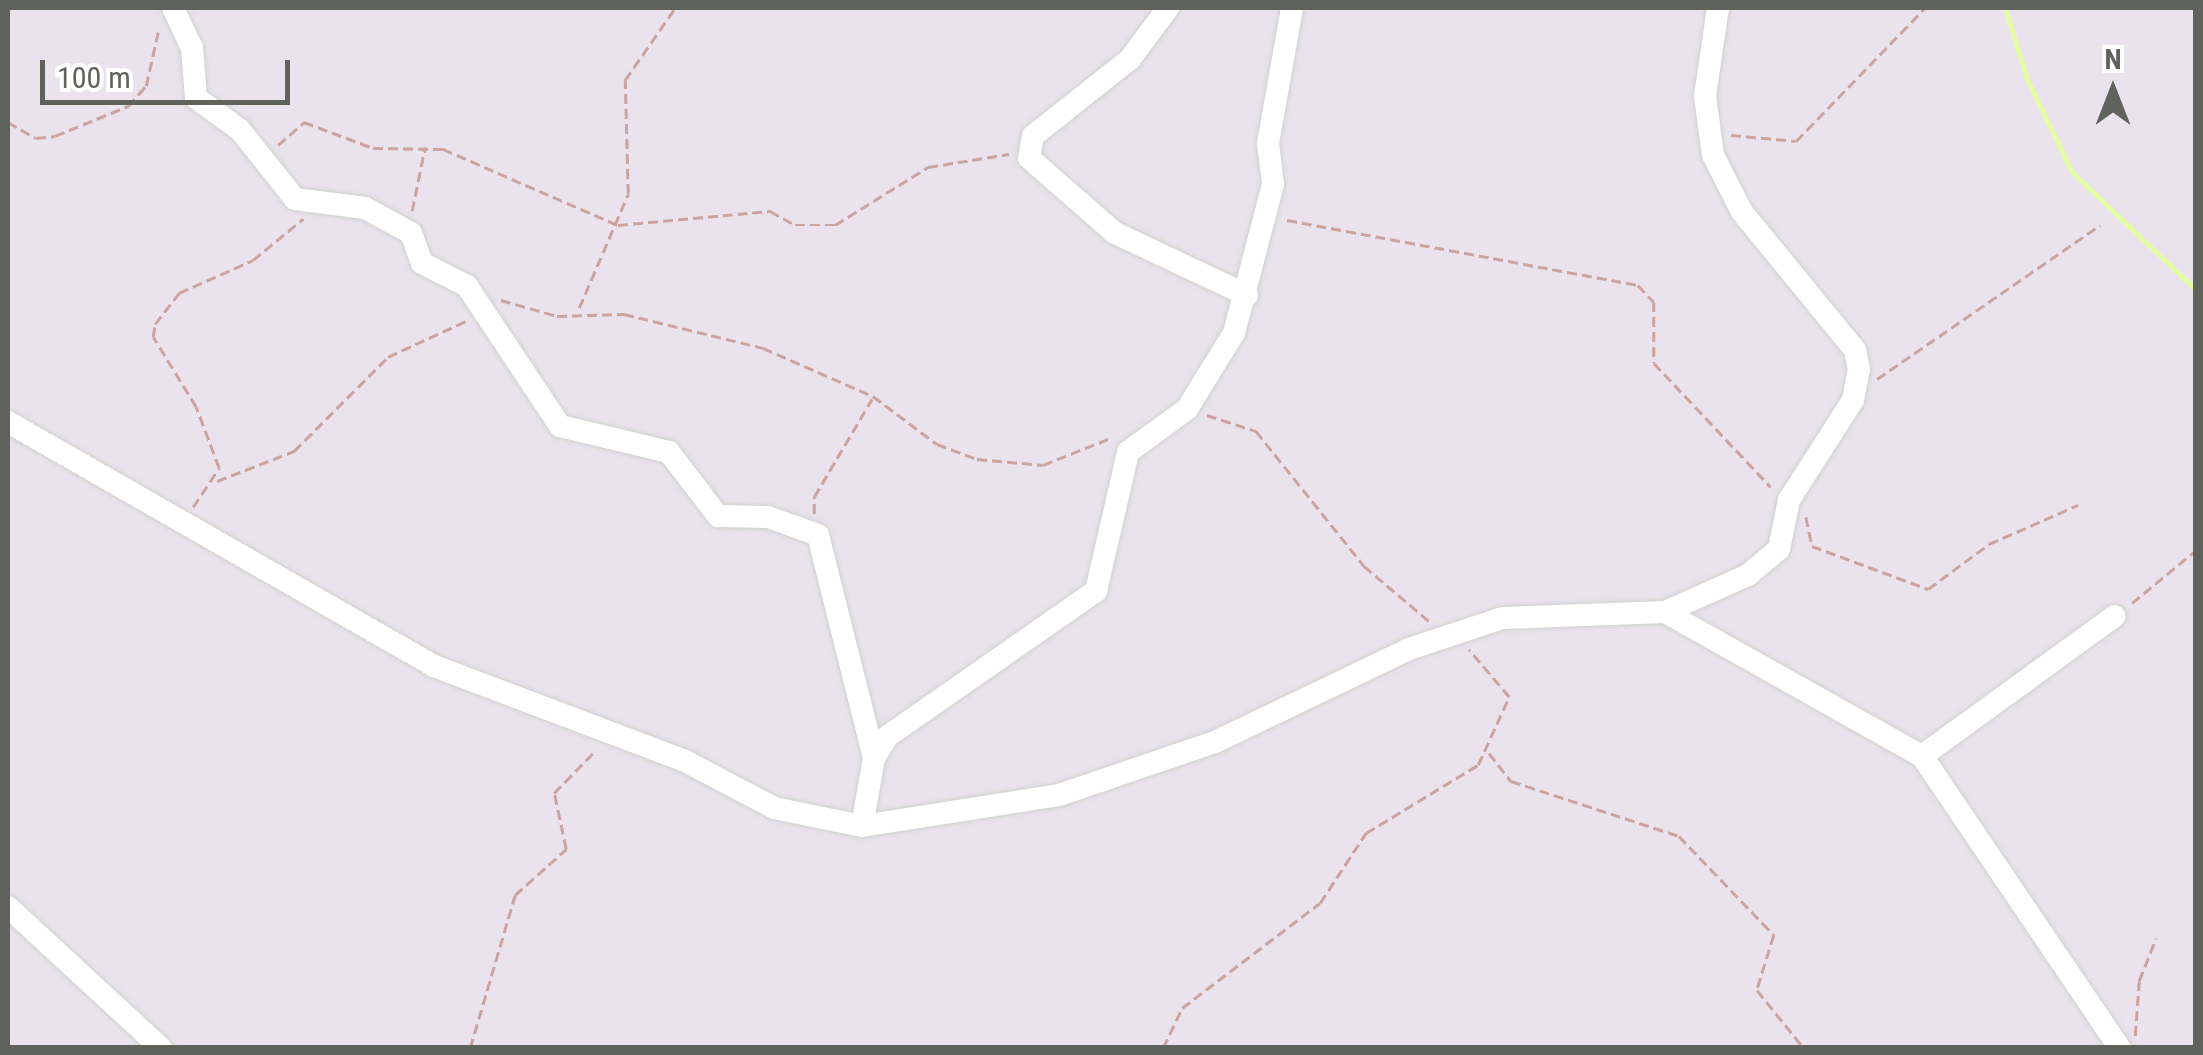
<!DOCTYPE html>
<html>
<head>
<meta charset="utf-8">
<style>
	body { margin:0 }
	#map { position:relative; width:2203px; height:1055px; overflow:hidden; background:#eae3ee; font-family:"Roboto Condensed",sans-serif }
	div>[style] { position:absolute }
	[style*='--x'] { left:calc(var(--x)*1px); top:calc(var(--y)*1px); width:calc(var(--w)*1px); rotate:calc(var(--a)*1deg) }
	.stream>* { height:5px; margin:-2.5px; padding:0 2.5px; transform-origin:2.5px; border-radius:2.5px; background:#e4fda4 }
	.path>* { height:2.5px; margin-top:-1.25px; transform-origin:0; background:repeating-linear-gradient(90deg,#cda39d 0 10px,transparent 0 15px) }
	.roads { filter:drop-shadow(0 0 2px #cfd2cc) drop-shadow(0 0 2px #cfd2cc) }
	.minor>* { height:22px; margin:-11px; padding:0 11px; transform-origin:11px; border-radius:11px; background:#fff }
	span { translate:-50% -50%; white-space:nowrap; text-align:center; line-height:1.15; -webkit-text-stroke:8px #fff; paint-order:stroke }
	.frame { position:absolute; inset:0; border:10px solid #60635b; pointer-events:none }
	.north { position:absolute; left:2063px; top:40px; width:100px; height:100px; -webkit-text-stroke:8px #fff; paint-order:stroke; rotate:0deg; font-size:28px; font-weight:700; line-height:40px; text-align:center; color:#60635b }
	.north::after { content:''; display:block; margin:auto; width:35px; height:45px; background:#60635b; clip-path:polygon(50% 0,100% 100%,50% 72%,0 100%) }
	.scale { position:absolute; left:40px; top:60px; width:250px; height:45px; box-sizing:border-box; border:5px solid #60635b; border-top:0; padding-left:12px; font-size:30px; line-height:35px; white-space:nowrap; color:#60635b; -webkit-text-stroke:8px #fff; paint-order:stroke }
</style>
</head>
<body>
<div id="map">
	<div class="stream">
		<i style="--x:2005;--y:8;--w:74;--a:72.8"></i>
		<i style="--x:2027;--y:79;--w:103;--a:64.2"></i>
		<i style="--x:2072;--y:172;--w:171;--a:43.6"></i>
	</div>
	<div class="path">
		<i style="--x:8;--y:122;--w:32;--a:30"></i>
		<i style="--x:36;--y:138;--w:19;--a:-6"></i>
		<i style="--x:55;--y:136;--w:79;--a:-22.3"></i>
		<i style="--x:128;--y:106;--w:27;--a:-48"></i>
		<i style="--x:146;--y:86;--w:59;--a:-77.4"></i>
		<i style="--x:1731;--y:135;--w:65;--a:5.3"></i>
		<i style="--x:1796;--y:141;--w:185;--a:-45.9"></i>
		<i style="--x:278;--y:145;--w:35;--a:-41"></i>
		<i style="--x:304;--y:122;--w:74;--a:20.6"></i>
		<i style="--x:373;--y:148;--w:70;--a:0.8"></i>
		<i style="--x:443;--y:149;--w:191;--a:23.5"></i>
		<i style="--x:618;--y:225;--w:153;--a:-5.3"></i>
		<i style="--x:770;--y:211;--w:29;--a:29"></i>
		<i style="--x:795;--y:225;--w:40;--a:0"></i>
		<i style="--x:835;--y:225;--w:110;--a:-31.9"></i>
		<i style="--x:928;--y:167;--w:82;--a:-9.1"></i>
		<i style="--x:412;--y:211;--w:65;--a:-78.5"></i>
		<i style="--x:1287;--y:220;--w:357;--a:10.5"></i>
		<i style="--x:1638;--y:285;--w:23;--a:47"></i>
		<i style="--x:1654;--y:302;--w:61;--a:90"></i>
		<i style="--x:1654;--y:363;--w:170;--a:46.7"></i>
		<i style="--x:501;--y:300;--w:58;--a:15.9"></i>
		<i style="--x:557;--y:316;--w:67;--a:-1.7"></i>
		<i style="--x:624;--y:314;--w:143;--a:13.7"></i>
		<i style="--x:763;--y:348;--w:120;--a:23.6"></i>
		<i style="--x:873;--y:396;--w:80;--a:36.9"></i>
		<i style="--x:937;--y:444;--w:43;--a:20.6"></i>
		<i style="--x:977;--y:459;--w:66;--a:5.2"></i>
		<i style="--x:1043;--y:465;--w:75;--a:-21.8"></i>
		<i style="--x:579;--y:308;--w:124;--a:-66.7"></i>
		<i style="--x:628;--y:194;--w:114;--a:-91.5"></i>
		<i style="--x:625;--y:80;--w:88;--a:-55.2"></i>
		<i style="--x:1877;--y:379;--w:271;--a:-34.6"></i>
		<i style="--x:1207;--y:415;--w:52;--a:18.1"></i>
		<i style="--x:1256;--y:431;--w:173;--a:51.3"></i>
		<i style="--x:1364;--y:566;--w:87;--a:40.3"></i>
		<i style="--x:217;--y:481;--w:83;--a:-21.3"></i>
		<i style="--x:294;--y:451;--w:133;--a:-45"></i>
		<i style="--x:388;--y:357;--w:86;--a:-24.8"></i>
		<i style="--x:193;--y:507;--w:47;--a:-56.3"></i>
		<i style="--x:219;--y:468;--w:65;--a:-110.7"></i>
		<i style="--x:196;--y:407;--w:82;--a:-121.6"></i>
		<i style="--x:153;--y:337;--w:13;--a:-81"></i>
		<i style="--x:155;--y:324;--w:39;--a:-52"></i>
		<i style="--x:179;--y:293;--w:81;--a:-24"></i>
		<i style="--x:253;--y:260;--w:65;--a:-39.4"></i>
		<i style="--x:814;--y:514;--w:17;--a:-90"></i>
		<i style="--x:814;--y:497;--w:114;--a:-59.4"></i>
		<i style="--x:1806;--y:517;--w:30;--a:78"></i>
		<i style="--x:1812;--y:546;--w:124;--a:20.3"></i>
		<i style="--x:1928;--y:589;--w:76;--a:-36.4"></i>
		<i style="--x:1989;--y:544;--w:97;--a:-23.7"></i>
		<i style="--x:2132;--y:603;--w:83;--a:-39.6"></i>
		<i style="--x:1489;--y:753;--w:36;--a:52"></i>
		<i style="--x:1511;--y:781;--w:177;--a:18.1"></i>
		<i style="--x:1679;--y:836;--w:137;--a:46.2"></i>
		<i style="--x:1774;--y:935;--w:58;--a:107.2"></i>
		<i style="--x:1757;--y:990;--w:75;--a:51"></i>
		<i style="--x:2135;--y:1036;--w:55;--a:-85.8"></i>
		<i style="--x:2139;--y:981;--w:46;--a:-68.4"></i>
		<i style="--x:470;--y:1048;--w:159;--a:-73.6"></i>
		<i style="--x:515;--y:895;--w:69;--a:-42"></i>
		<i style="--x:566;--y:849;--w:57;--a:-102.1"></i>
		<i style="--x:554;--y:793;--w:60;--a:-45.7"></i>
		<i style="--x:1163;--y:1048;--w:44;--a:-64.6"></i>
		<i style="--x:1182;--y:1008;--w:173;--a:-37.3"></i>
		<i style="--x:1320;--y:903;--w:84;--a:-56.7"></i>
		<i style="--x:1366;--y:833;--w:131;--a:-31.3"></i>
		<i style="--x:1478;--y:765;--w:75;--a:-65.5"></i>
		<i style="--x:1509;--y:697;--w:62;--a:-130.4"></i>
	</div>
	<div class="roads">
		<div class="minor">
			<i style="--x:173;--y:8;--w:44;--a:64.6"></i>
			<i style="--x:192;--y:48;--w:50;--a:85.4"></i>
			<i style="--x:196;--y:98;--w:54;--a:36"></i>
			<i style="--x:240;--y:130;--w:88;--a:51.4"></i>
			<i style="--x:295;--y:199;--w:71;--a:7.3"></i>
			<i style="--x:365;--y:208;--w:52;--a:28.5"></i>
			<i style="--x:411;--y:233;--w:32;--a:70"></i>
			<i style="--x:422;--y:263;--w:51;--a:27.1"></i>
			<i style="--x:467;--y:286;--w:168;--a:56.4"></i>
			<i style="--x:560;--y:426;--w:112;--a:13.4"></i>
			<i style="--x:669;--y:452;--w:81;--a:52.6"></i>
			<i style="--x:718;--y:516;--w:50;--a:1.1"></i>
			<i style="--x:768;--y:517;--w:53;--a:19.8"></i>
			<i style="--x:818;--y:535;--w:230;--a:75.9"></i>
			<i style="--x:1168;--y:8;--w:64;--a:126.7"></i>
			<i style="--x:1130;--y:59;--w:124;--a:141.6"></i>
			<i style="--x:1033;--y:136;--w:22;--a:100"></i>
			<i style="--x:1029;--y:158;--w:114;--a:41.1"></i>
			<i style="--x:1115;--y:233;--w:146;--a:25.2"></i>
			<i style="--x:8;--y:422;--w:491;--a:29.8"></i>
			<i style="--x:434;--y:666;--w:268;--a:20.7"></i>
			<i style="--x:685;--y:761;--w:101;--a:27.8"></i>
			<i style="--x:774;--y:808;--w:90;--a:11.6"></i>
			<i style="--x:862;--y:826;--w:199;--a:-8.9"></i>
			<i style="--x:1059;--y:795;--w:165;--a:-18.8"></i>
			<i style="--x:1215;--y:742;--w:215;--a:-25.6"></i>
			<i style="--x:1409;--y:649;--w:99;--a:-18.3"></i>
			<i style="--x:1503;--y:618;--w:162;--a:-2.1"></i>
			<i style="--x:1665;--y:612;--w:295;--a:29.3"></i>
			<i style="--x:1922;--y:756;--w:353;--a:55.9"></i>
			<i style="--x:1665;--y:612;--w:91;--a:-24"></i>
			<i style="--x:1748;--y:575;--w:40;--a:-40"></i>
			<i style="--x:1779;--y:549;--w:50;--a:-78.5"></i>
			<i style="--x:1789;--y:500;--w:119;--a:-57.4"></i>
			<i style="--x:1853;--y:400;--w:31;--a:-79"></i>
			<i style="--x:1859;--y:370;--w:20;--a:-101"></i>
			<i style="--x:1855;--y:350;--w:178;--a:-129.3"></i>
			<i style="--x:1742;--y:212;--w:64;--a:-117"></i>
			<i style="--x:1713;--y:155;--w:60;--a:-97.7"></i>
			<i style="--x:1705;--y:96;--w:89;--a:-81.6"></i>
			<i style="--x:1922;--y:756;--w:238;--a:-36"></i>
			<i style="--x:862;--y:826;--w:69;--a:-80"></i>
			<i style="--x:874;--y:758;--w:26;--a:-58"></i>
			<i style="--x:888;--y:736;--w:254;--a:-34.9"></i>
			<i style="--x:1096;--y:591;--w:143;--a:-77"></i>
			<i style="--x:1128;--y:452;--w:73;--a:-36.1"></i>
			<i style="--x:1187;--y:409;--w:89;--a:-58.3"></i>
			<i style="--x:1234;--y:333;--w:154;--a:-75.3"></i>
			<i style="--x:1273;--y:184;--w:41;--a:-97"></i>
			<i style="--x:1268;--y:143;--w:137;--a:-79.9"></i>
			<i style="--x:8;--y:907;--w:208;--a:42.7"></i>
		</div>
	</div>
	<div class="frame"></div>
	<div class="north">N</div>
	<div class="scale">100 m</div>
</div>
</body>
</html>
